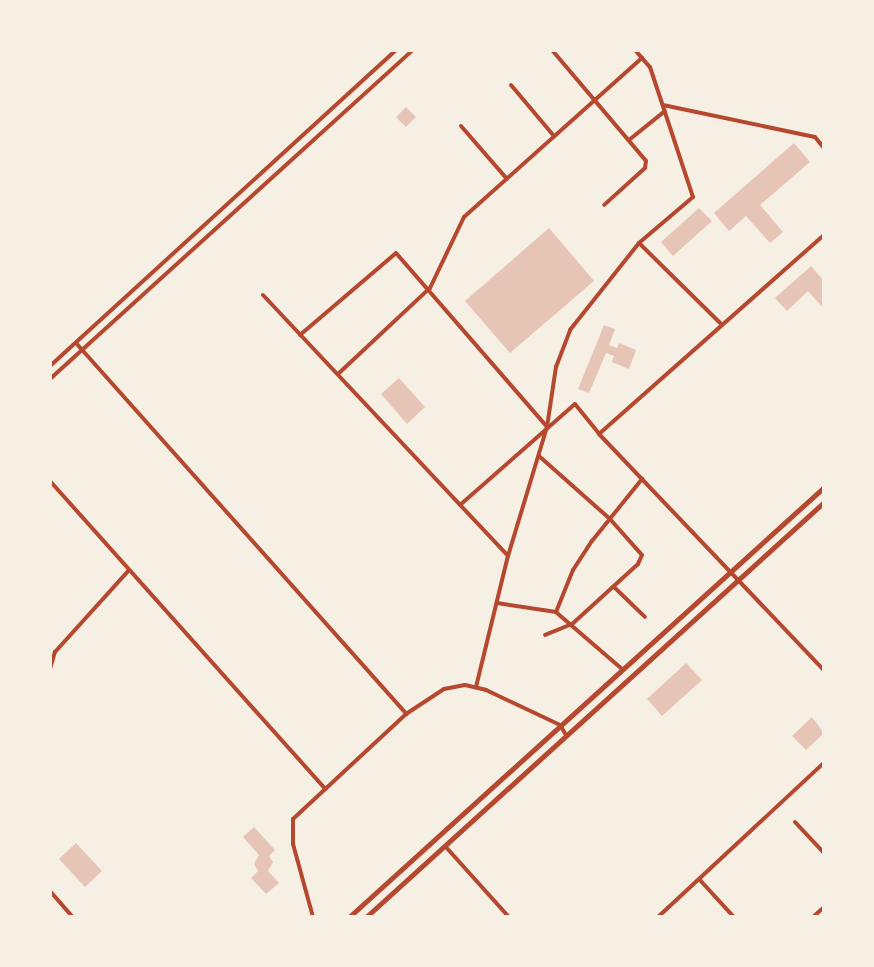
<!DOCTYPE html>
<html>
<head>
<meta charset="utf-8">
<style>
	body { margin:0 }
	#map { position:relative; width:874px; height:967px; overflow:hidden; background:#f6efe4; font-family:"Libre Baskerville",serif }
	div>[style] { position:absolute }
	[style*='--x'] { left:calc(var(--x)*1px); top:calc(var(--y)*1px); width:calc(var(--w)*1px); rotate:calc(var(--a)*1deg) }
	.building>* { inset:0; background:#e6c5b7 }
	.minor>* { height:4px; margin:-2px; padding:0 2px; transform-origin:2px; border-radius:2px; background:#b5482f }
	.tertiary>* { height:4px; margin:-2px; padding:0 2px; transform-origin:2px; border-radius:2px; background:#b5482f }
	.secondary>* { height:5px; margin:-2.5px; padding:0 2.5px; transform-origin:2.5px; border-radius:2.5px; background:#b5482f }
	span { translate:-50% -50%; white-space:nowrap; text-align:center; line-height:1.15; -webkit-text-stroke:8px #f6efe4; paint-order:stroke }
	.frame { position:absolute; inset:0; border:52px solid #f6efe4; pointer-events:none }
</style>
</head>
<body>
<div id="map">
	<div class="building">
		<i style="clip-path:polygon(406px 107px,416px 117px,406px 127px,396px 117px)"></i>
		<i style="clip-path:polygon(794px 143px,810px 162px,760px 205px,783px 232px,770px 243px,746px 216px,729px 231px,714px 213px)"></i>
		<i style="clip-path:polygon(699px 208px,712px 221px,673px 256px,661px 242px)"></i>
		<i style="clip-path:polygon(549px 228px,594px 281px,510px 353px,465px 301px)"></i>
		<i style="clip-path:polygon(811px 266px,824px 281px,824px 309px,808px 291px,787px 311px,775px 298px)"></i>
		<i style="clip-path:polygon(604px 325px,615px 329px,609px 345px,617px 348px,619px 343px,636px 350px,629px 369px,612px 362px,614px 356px,606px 353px,589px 393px,578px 389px)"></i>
		<i style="clip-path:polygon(399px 378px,425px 407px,407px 424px,381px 394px)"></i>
		<i style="clip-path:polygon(686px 663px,702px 680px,662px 716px,647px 699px)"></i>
		<i style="clip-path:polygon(812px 717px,824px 733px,806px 750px,792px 736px)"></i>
		<i style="clip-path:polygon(254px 827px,275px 850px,269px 856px,273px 862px,268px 871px,279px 883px,266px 894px,251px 878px,258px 871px,254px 864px,259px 855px,243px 837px)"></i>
		<i style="clip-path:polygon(76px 843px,102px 871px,85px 887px,59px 859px)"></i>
	</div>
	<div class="minor">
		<i style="--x:552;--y:50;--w:145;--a:49.7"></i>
		<i style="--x:646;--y:161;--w:7;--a:98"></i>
		<i style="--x:645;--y:168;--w:55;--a:137.9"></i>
		<i style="--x:635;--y:50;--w:23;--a:49"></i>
		<i style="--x:650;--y:67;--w:137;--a:71.7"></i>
		<i style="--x:693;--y:197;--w:71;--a:139.6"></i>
		<i style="--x:639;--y:243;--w:114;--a:44.6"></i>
		<i style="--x:511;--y:85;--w:67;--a:49.9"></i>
		<i style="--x:663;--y:105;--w:155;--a:11.9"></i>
		<i style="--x:815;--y:137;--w:14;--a:51"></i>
		<i style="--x:461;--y:126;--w:70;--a:49"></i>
		<i style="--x:629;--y:140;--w:46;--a:-38.9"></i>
		<i style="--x:263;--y:295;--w:358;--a:46.8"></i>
		<i style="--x:300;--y:335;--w:126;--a:-40.5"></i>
		<i style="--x:396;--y:253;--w:230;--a:49"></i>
		<i style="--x:338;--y:374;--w:126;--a:-43.1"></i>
		<i style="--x:430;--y:288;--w:79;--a:-64.4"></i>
		<i style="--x:464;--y:217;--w:239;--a:-41.8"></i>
		<i style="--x:599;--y:434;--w:300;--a:-41.5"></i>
		<i style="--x:539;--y:456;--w:95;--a:41.6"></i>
		<i style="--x:610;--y:519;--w:48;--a:48.4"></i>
		<i style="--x:642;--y:555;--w:10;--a:114"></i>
		<i style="--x:638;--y:564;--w:89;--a:137.7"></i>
		<i style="--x:572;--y:624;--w:29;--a:158"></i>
		<i style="--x:460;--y:505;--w:153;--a:-41.3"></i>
		<i style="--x:575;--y:404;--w:38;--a:51"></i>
		<i style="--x:599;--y:434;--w:326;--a:46.4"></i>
		<i style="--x:614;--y:587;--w:43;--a:44.1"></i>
		<i style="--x:497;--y:603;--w:60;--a:8.7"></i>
		<i style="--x:50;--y:669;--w:18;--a:-74"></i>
		<i style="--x:55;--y:652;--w:110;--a:-47.9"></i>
		<i style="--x:622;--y:669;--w:87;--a:-139.2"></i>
		<i style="--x:556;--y:612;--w:45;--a:-68"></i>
		<i style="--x:573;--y:570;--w:35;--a:-57"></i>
		<i style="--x:592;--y:541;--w:80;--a:-51.1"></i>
		<i style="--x:476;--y:687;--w:135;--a:-76.3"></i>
		<i style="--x:508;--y:556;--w:135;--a:-73.2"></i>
		<i style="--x:547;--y:427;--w:61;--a:-81.5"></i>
		<i style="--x:556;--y:367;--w:40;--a:-69"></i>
		<i style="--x:570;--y:330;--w:111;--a:-51.6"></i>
		<i style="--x:795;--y:822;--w:42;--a:46.9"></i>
		<i style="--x:445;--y:846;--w:96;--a:48"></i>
		<i style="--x:699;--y:879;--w:52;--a:47.4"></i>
		<i style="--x:50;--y:891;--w:35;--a:49"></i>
		<i style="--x:813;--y:917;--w:15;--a:-42"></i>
	</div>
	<div class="tertiary">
		<i style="--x:76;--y:343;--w:497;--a:48.3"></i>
		<i style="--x:50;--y:366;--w:469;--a:-42.4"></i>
		<i style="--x:50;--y:379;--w:490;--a:-42.2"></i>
		<i style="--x:50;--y:481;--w:413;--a:48.2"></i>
		<i style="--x:313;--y:917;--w:76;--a:-105.3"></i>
		<i style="--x:293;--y:844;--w:25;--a:-90"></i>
		<i style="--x:293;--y:819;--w:154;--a:-42.9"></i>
		<i style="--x:406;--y:714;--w:45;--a:-33.3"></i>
		<i style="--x:444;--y:689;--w:21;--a:-11"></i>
		<i style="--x:465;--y:685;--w:22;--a:13"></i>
		<i style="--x:486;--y:690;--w:82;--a:25.3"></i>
		<i style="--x:560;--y:725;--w:12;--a:59"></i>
		<i style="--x:658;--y:917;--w:226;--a:-42.9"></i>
	</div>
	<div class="secondary">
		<i style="--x:349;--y:917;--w:641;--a:-42.15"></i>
		<i style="--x:366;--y:917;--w:618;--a:-42.18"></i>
	</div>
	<div class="frame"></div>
</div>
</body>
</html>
